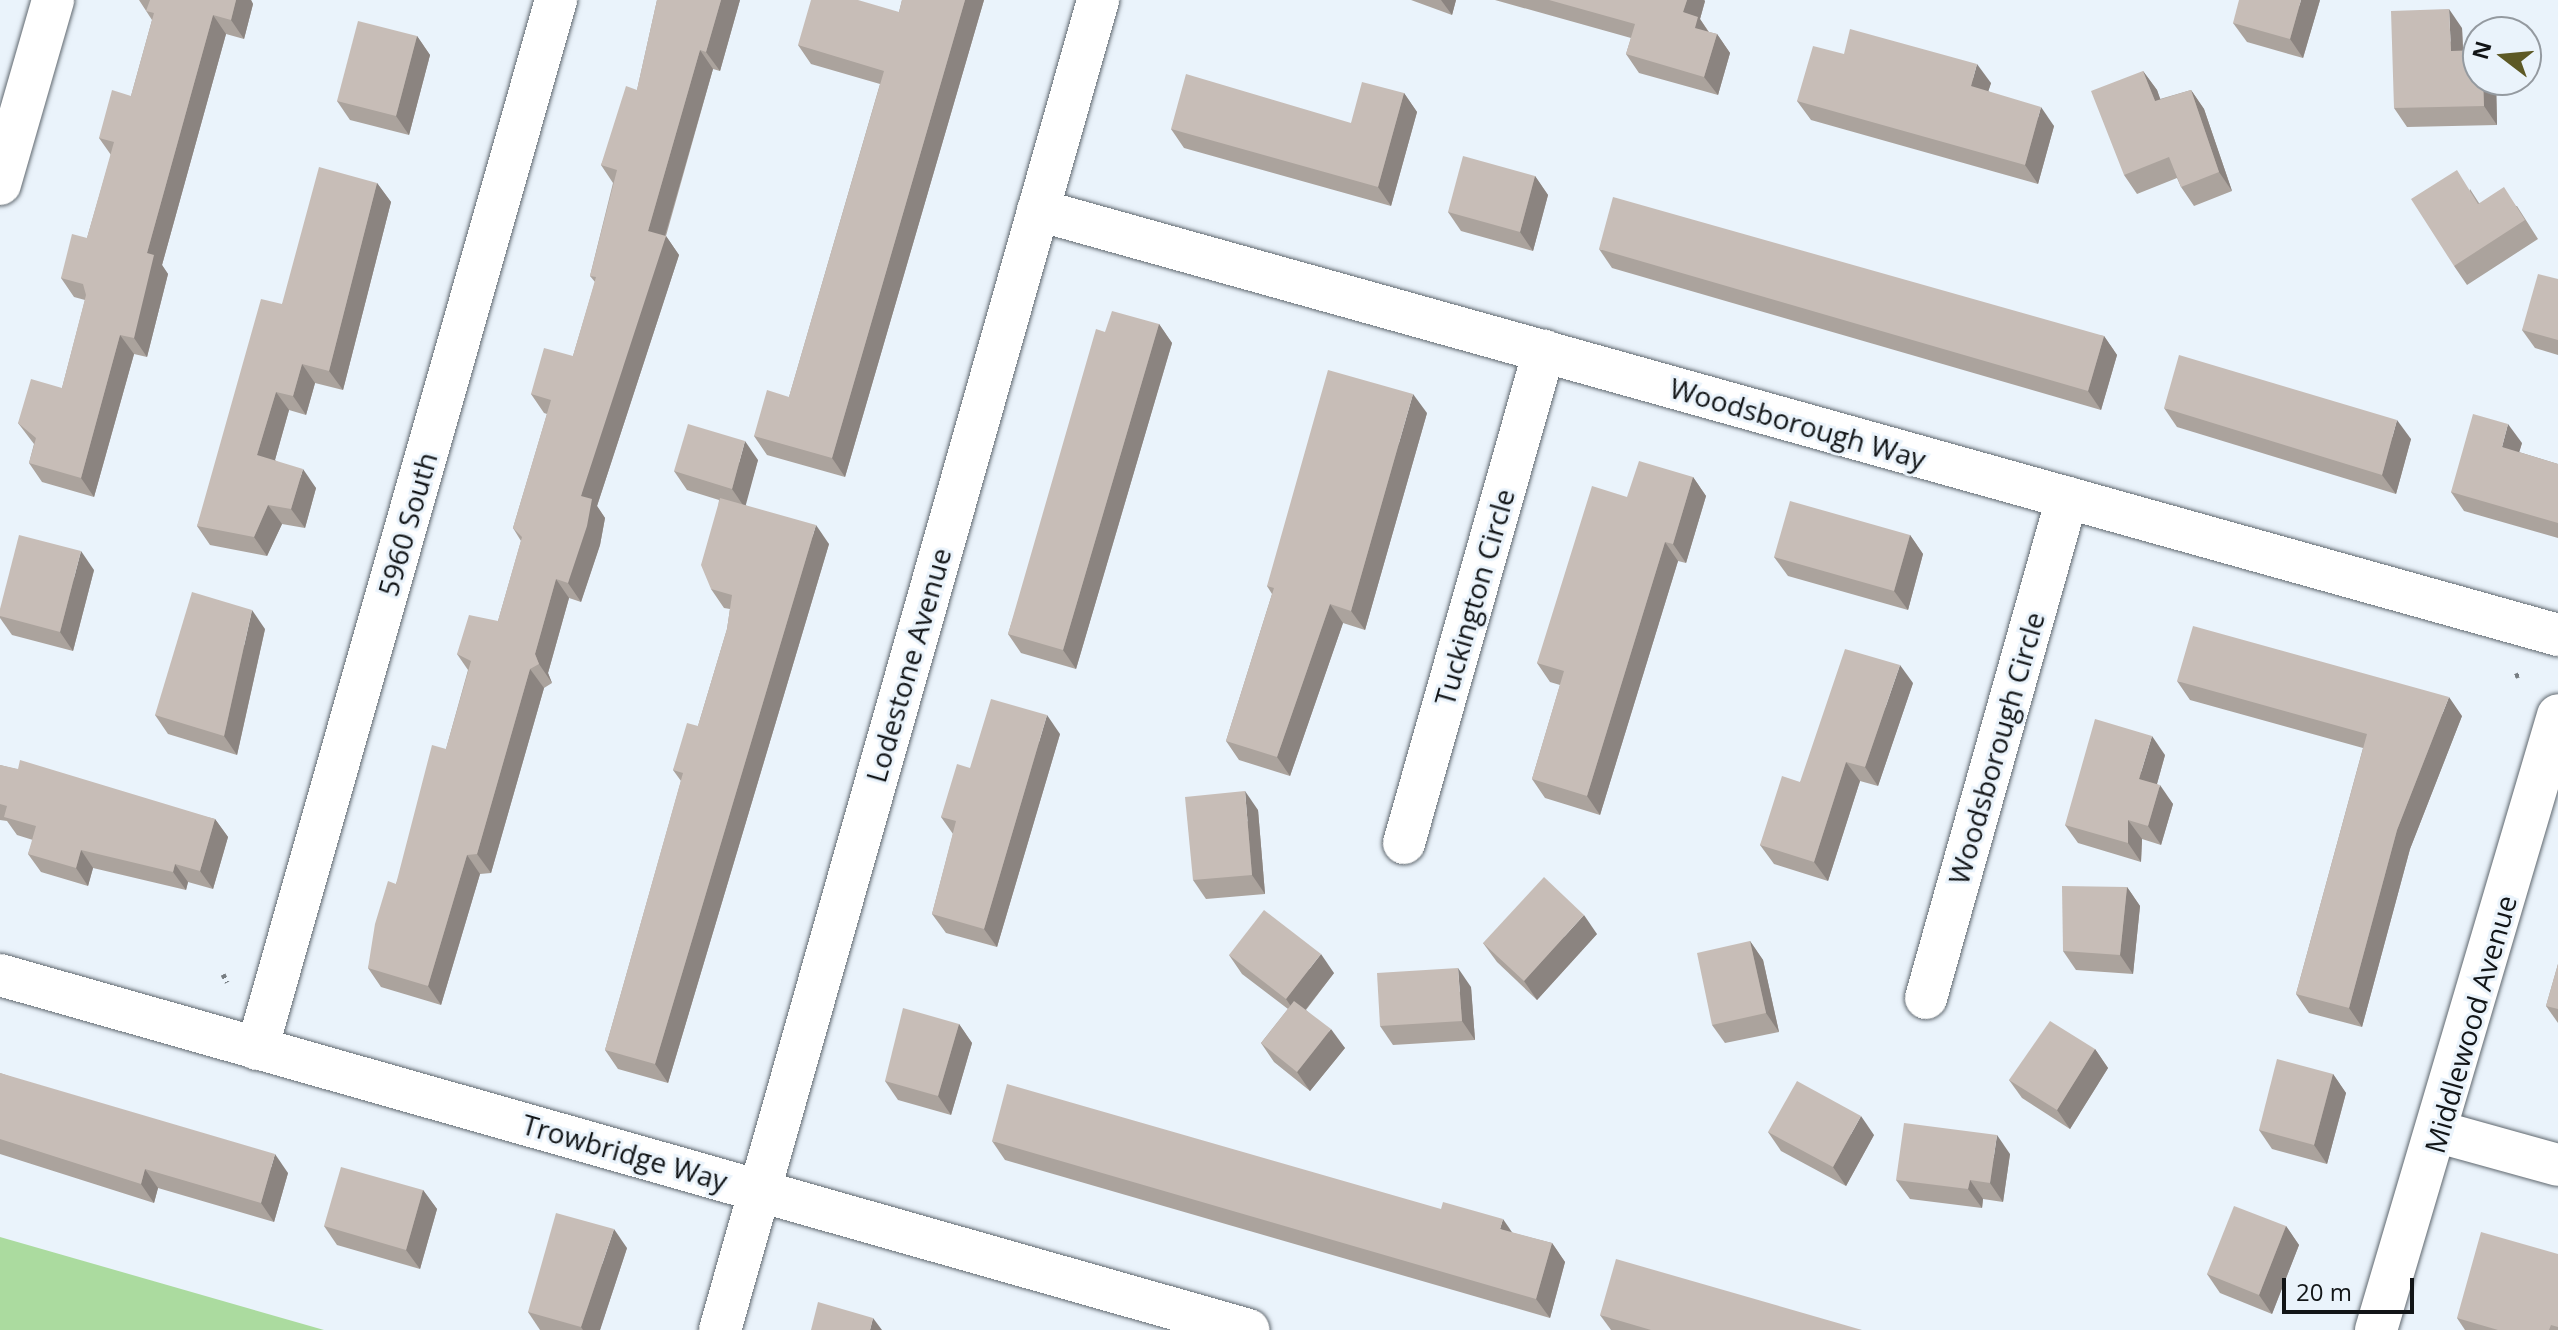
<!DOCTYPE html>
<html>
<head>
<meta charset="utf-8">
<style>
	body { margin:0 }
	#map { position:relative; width:2558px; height:1330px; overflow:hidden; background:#eaf3fb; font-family:"Open Sans",sans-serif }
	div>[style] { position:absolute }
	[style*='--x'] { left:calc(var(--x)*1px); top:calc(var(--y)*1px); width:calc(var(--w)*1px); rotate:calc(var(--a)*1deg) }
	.green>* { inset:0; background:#abdb9f }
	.path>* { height:5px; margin-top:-2.5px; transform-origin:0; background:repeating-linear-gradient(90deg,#777d82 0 4px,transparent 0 8px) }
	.roads { filter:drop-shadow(0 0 2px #60686f) drop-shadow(0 0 2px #60686f) }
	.minor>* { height:42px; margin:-21px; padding:0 21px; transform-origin:21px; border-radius:21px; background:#fff }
	.wall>* { inset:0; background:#aba39d }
	.shaded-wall>* { inset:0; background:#8b8480 }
	.building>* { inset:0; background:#c7bdb7 }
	span { translate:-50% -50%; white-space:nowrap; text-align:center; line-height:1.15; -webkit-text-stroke:6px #eaf3fb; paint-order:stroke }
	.street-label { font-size:28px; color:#121517 }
	.north { position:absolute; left:2462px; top:16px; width:80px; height:80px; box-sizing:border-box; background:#eaf3fb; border:2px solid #949aa0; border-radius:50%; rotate:286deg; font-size:22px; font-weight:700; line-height:32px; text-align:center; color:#121517 }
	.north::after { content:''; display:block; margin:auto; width:28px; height:36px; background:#5d5925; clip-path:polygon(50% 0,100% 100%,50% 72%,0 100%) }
	.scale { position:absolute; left:2282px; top:1278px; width:132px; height:36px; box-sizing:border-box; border:4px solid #121517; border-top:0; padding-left:10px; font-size:24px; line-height:28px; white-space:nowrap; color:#121517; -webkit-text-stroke:6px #eaf3fb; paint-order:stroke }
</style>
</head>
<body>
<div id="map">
	<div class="green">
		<i style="clip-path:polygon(0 1237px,324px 1330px,0 1330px)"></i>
	</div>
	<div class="path">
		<i style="--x:2515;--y:676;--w:5;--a:-22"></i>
		<i style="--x:223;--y:974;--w:9;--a:63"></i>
	</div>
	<div class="roads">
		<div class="minor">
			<i style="--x:0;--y:184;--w:191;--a:-73.9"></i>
			<i style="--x:1038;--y:210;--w:1578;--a:15.62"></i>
			<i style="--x:1404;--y:843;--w:512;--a:-74.12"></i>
			<i style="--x:0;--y:975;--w:1298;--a:15.87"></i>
			<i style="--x:1926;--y:998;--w:520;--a:-74.25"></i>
			<i style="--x:257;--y:1049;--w:1091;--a:-74.09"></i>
			<i style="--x:2439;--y:1132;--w:123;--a:15.5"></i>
			<i style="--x:720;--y:1330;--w:1383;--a:-74.13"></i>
			<i style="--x:2376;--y:1330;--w:641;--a:-73.51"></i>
		</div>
	</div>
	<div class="wall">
		<i style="clip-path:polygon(139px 0,251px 0,253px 4px,244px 39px,226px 34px,162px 265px,168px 274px,147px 357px,134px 354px,94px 497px,42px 482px,29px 463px,34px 444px,18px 423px,62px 388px,85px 300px,74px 297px,61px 278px,87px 238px,111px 155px,99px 138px,131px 96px,152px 20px)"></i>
		<i style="clip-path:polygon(657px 0,740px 0,720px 71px,713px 69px,666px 236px,679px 255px,597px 506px,605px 518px,600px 545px,581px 602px,569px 598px,548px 673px,552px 683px,544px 688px,491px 873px,480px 874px,441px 1005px,381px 987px,368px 968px,396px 884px,446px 749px,468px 670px,457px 654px,498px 621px,521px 541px,513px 528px,547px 414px,544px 413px,531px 394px,573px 356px,595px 282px,590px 276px,613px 183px,601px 165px,637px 90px)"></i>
		<i style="clip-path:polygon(902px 0,984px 0,845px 477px,767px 455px,754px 436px,789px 397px,880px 84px,811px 64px,798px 45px,899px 12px)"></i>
		<i style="clip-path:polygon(1411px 0,1456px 0,1452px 15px)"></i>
		<i style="clip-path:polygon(1495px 0,1704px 0,1705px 1px,1700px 19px,1709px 32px,1717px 34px,1730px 53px,1718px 95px,1639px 73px,1626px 54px,1631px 38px)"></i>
		<i style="clip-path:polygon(2320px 0,2303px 58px,2247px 42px,2233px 23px)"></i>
		<i style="clip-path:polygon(2462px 28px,2463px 51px,2478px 80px,2496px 80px,2497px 125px,2407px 127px,2394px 108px)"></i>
		<i style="clip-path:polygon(417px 36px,430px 55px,409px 135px,350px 120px,337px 101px)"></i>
		<i style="clip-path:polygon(1844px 54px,1991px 83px,1988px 91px,2054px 126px,2038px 184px,1811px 120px,1797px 101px)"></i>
		<i style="clip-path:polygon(2143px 71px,2157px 90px,2160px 99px,2191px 90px,2204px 109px,2232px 191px,2194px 206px,2181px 187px,2177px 178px,2137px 194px,2124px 175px)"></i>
		<i style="clip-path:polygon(1404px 93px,1417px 112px,1391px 206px,1184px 148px,1171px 129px,1351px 123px)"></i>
		<i style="clip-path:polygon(1535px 176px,1548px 195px,1533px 251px,1461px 231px,1448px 212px)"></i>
		<i style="clip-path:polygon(377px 183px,391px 202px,343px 390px,315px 383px,306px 415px,289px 410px,275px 460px,316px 488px,305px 528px,282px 524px,267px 556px,210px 545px,197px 526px,282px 304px)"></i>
		<i style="clip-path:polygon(2470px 189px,2479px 203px,2517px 206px,2538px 239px,2467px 285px,2454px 266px)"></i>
		<i style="clip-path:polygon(1599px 249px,2104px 336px,2117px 355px,2101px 410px,1612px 268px)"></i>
		<i style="clip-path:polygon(2558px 279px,2558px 355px,2535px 348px,2522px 330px)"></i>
		<i style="clip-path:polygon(1159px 324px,1172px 343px,1076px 669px,1021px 653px,1008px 634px,1105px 332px)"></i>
		<i style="clip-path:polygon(2164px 408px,2411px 439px,2396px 494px,2177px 427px)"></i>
		<i style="clip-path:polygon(1427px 413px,1365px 630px,1343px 623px,1290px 776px,1239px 760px,1226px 741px,1272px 594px,1267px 586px)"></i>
		<i style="clip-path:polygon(2522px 443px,2519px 452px,2558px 464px,2558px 538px,2464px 511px,2451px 492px)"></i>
		<i style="clip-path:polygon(758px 460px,745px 505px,829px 544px,668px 1083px,618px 1069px,605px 1050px,681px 781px,673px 770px,698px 726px,727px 629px,730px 609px,724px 608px,711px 589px,719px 500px,687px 490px,674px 471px)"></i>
		<i style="clip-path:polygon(1693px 477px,1706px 496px,1686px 563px,1678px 561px,1600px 815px,1545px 798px,1532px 779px,1560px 685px,1550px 682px,1537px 663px,1627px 497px)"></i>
		<i style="clip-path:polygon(1910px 535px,1923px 554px,1908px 610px,1788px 576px,1774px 557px)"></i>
		<i style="clip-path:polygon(94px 570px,73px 651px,12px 635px,0 618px,0 609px)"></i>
		<i style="clip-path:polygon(265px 629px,237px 755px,168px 734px,155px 715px)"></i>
		<i style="clip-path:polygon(2177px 681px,2462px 716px,2410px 849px,2362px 1027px,2309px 1013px,2296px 994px,2363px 748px,2190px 700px)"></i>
		<i style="clip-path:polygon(1913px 683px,1878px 786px,1860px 781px,1828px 881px,1774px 864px,1760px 845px,1800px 782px)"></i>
		<i style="clip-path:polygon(1060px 734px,997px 947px,946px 933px,932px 914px,953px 834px,941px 817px,970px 768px)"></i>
		<i style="clip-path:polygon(2165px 755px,2157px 784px,2173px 804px,2161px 845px,2142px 839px,2141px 862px,2078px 843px,2065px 825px)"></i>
		<i style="clip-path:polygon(0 765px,215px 819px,228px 837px,213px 889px,188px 882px,186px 890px,93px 868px,88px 886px,41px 872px,28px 854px,33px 840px,17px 835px,7px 821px,0 820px)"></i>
		<i style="clip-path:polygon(1258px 810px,1265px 894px,1206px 899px,1193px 880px)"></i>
		<i style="clip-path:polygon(2127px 887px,2140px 906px,2133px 974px,2076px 970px,2063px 951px)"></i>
		<i style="clip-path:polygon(1597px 934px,1537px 1000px,1497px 962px,1483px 943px)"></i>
		<i style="clip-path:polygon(1750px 941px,1763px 960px,1779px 1032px,1725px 1043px,1712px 1025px)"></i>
		<i style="clip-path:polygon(1229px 955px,1334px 973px,1306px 1010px,1345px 1048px,1310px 1091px,1274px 1062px,1261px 1043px,1288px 1009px,1242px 974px)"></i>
		<i style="clip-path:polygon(2558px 964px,2558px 1023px,2546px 1006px)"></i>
		<i style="clip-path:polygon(1471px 987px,1475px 1040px,1393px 1045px,1380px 1026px)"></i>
		<i style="clip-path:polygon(959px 1024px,972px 1043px,951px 1115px,898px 1100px,885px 1081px)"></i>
		<i style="clip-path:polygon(2095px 1049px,2108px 1068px,2070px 1129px,2022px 1098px,2009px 1080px)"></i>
		<i style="clip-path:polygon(0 1073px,288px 1173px,274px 1222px,158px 1188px,154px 1203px,0 1154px)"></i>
		<i style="clip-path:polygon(2333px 1074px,2346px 1093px,2327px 1164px,2272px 1149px,2259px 1130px)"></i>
		<i style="clip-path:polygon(1768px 1132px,1874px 1135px,1846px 1186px,1781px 1151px)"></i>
		<i style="clip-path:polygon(992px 1141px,1513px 1233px,1552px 1243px,1565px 1262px,1550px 1318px,1005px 1160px)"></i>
		<i style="clip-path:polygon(2010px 1154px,2003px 1202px,1983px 1199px,1982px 1208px,1910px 1199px,1896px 1180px)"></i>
		<i style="clip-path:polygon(423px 1190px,437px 1209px,420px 1269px,337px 1245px,324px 1226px)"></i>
		<i style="clip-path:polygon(2286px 1226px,2299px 1245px,2272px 1314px,2220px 1293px,2207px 1274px)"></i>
		<i style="clip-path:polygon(627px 1248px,600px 1330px,540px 1330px,528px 1312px)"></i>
		<i style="clip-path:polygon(2558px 1254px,2558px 1330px,2465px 1330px,2457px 1318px)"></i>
		<i style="clip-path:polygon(1600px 1315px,1862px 1330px,1611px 1330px)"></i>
	</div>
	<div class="shaded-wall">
		<i style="clip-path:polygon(236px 0,251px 0,253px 4px,244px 39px,231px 20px)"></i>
		<i style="clip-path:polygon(721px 0,740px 0,720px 71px,706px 52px)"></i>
		<i style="clip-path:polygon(965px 0,984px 0,845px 477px,832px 458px)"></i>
		<i style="clip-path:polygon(1441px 0,1456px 0,1452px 15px)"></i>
		<i style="clip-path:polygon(1687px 0,1704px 0,1705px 1px,1700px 19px,1711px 36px,1708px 47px,1683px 12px)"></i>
		<i style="clip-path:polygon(2301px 0,2320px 0,2303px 58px,2290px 39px)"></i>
		<i style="clip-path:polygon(2449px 9px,2462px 28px,2464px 70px,2451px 51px)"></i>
		<i style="clip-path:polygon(213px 15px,226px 34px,162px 265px,168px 274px,147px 357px,134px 338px,147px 253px)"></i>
		<i style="clip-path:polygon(1717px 34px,1730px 53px,1718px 95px,1704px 77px)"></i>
		<i style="clip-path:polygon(417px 36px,430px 55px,409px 135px,396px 116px)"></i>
		<i style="clip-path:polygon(700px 50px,713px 69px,662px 246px,666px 236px,679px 255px,597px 506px,605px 518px,600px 545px,581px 602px,568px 583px,581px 496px,648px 231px)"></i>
		<i style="clip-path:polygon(1977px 64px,1991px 83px,1984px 105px,1971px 86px)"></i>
		<i style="clip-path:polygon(2143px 71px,2157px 90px,2168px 120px,2155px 101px)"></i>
		<i style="clip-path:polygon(2483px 80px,2496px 80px,2497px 125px,2484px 106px)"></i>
		<i style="clip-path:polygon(2191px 90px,2204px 109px,2232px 191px,2219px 172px)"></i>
		<i style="clip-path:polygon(1404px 93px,1417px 112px,1391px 206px,1378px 187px)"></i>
		<i style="clip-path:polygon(2041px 107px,2054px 126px,2038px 184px,2025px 165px)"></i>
		<i style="clip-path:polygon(1535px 176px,1548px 195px,1533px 251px,1520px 232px)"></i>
		<i style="clip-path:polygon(377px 183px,391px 202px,343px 390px,329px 371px)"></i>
		<i style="clip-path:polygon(1159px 324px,1172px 343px,1076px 669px,1063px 650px)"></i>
		<i style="clip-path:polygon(120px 335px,134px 354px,94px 497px,81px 478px)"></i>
		<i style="clip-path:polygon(2104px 336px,2117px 355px,2101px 410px,2088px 391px)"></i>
		<i style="clip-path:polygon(302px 364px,315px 383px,306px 415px,293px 396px)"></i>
		<i style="clip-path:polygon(276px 392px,289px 410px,271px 474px,257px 455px)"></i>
		<i style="clip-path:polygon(1413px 394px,1427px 413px,1365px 630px,1351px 611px)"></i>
		<i style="clip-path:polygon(2397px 420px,2411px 439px,2396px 494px,2382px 475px)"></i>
		<i style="clip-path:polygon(2508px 424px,2522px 443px,2515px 466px,2502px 447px)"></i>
		<i style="clip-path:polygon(745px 441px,758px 460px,745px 508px,732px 489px)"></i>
		<i style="clip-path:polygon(303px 469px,316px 488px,305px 528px,291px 509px)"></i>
		<i style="clip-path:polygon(1693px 477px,1706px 496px,1686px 563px,1673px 544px)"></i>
		<i style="clip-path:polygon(268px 505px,282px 524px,267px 556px,254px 537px)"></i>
		<i style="clip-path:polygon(816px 525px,829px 544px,668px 1083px,655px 1064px)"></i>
		<i style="clip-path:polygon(1910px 535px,1923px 554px,1908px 610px,1894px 591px)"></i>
		<i style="clip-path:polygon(1665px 542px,1678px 561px,1600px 815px,1587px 796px)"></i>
		<i style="clip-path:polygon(81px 551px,94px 570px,73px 651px,60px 632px)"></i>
		<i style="clip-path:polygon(556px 579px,569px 598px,548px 673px,552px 683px,539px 664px,535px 654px)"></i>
		<i style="clip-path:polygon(1330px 604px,1343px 623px,1290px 776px,1277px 757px)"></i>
		<i style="clip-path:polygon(252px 610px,265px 629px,237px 755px,224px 736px)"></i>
		<i style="clip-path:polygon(1900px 665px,1913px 683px,1878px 786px,1865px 767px)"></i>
		<i style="clip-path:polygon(530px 669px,544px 688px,491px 873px,477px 854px)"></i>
		<i style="clip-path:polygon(2449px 697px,2462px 716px,2410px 849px,2362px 1027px,2349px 1008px,2397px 830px)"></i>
		<i style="clip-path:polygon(1047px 715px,1060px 734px,997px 947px,984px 929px)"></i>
		<i style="clip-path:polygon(2152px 736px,2165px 755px,2153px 798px,2139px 779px)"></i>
		<i style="clip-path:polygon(1846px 762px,1860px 781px,1828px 881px,1814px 862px)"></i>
		<i style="clip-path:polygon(2160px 785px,2173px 804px,2161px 845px,2148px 826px)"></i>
		<i style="clip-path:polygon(1245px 791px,1258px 810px,1265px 894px,1252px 875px)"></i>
		<i style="clip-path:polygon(215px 819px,228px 837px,213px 889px,200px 871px)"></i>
		<i style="clip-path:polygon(2128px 820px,2142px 839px,2141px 862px,2128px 843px)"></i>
		<i style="clip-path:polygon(81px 850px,93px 868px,88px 886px,76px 868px)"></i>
		<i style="clip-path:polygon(467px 855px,480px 874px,441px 1005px,428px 986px)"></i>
		<i style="clip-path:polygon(175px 864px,188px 882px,186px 890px,173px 872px)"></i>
		<i style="clip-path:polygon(2127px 887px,2140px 906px,2133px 974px,2120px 955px)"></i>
		<i style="clip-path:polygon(1584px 915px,1597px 934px,1537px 1000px,1524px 981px)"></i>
		<i style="clip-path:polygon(1750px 941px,1763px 960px,1779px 1032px,1766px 1013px)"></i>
		<i style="clip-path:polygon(1321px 954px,1334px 973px,1299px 1018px,1286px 999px)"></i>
		<i style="clip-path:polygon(1458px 968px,1471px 987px,1475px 1040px,1462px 1021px)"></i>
		<i style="clip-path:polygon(959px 1024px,972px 1043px,951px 1115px,938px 1096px)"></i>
		<i style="clip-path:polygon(1331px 1029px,1345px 1048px,1310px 1091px,1297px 1072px)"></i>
		<i style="clip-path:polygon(2095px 1049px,2108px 1068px,2070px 1129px,2057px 1110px)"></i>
		<i style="clip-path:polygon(2333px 1074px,2346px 1093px,2327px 1164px,2314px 1145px)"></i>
		<i style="clip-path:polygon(1861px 1116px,1874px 1135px,1846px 1186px,1833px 1167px)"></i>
		<i style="clip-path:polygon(1997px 1135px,2010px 1154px,2003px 1202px,1990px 1183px)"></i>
		<i style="clip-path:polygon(275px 1154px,288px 1173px,274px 1222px,261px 1203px)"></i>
		<i style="clip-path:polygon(145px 1169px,158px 1188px,154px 1203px,141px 1184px)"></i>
		<i style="clip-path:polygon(1970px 1180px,1983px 1199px,1982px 1208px,1968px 1189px)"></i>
		<i style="clip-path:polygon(423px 1190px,437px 1209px,420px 1269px,406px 1250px)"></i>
		<i style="clip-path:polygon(1503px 1219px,1516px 1238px,1500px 1229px)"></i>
		<i style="clip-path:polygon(2286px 1226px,2299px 1245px,2272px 1314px,2259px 1295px)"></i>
		<i style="clip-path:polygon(614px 1229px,627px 1248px,600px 1330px,583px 1330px,581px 1327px)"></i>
		<i style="clip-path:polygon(1552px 1243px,1565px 1262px,1550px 1318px,1536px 1299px)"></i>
		<i style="clip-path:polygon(873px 1318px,882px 1330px,870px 1330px)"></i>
	</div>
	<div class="building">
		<i style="clip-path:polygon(150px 0,236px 0,231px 20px,213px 15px,147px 253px,154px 255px,134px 338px,120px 335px,81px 478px,29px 463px,36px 438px,18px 423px,31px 379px,62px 388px,86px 295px,83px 284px,61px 278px,72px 234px,87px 238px,114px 142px,99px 138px,112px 90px,131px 96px,154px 13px,146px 11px)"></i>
		<i style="clip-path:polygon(657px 0,721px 0,706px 52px,700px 50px,648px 231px,666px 236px,581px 496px,592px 499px,587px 526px,568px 583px,556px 579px,535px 654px,539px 664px,530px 669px,477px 854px,467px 855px,428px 986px,368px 968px,375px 924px,388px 881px,396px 884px,432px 745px,446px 749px,471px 661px,457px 654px,469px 615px,498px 621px,522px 537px,513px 528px,551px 400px,531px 394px,544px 348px,573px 356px,596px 277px,590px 276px,617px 170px,601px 165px,626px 86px,637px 90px)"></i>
		<i style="clip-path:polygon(811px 0,858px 0,899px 12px,902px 0,965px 0,832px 458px,754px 436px,767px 390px,789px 397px,884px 71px,798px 45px)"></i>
		<i style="clip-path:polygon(1549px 0,1687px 0,1683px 12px,1698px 17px,1695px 28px,1717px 34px,1704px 77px,1626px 54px,1635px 24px)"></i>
		<i style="clip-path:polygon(2239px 0,2301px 0,2290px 39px,2233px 23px)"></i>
		<i style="clip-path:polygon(2449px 9px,2451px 51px,2478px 50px,2478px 80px,2483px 80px,2484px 106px,2394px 108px,2391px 11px)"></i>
		<i style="clip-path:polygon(358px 21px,417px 36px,396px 116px,337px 101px)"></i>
		<i style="clip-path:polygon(1850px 29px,1977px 64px,1971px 86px,2041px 107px,2025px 165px,1797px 101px,1813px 46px,1844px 54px)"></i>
		<i style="clip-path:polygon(2143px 71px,2155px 101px,2191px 90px,2219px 172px,2181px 187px,2169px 157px,2124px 175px,2091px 91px)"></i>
		<i style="clip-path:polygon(1186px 74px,1351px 123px,1362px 82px,1404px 93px,1378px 187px,1171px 129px)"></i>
		<i style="clip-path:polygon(1463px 156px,1535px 176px,1520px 232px,1448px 212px)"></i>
		<i style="clip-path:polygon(319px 167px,377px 183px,329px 371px,302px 364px,293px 396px,276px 392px,257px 455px,303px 469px,291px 509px,268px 505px,254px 537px,197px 526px,261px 299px,282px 304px)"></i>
		<i style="clip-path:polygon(2457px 170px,2478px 204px,2504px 187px,2525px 220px,2454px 266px,2411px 199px)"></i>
		<i style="clip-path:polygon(1613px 197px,2104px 336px,2088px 391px,1599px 249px)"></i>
		<i style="clip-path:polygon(2538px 274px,2558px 279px,2558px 340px,2522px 330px)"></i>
		<i style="clip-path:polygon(1112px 311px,1159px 324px,1063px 650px,1008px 634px,1096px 329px,1105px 332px)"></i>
		<i style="clip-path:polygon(2179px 355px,2397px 420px,2382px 475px,2164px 408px)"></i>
		<i style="clip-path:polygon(1328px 370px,1413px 394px,1351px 611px,1330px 604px,1277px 757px,1226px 741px,1274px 588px,1267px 586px)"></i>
		<i style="clip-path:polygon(2473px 414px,2508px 424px,2502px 447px,2558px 464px,2558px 523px,2451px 492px)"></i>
		<i style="clip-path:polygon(688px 424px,745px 441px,732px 489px,674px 471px)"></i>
		<i style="clip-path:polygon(1639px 461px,1693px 477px,1673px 544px,1665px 542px,1587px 796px,1532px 779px,1564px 671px,1537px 663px,1592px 486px,1627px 497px)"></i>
		<i style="clip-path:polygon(720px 498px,816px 525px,655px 1064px,605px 1050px,683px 773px,673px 770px,687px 723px,698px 726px,727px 629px,732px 595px,711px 589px,701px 565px)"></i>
		<i style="clip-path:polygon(1790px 501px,1910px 535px,1894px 591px,1774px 557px)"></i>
		<i style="clip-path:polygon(19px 535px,81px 551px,60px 632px,0 616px,0 609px)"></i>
		<i style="clip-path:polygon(192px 592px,252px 610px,224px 736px,155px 715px)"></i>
		<i style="clip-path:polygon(2193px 626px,2449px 697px,2397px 830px,2349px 1008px,2296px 994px,2367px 734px,2177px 681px)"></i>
		<i style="clip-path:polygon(1845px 649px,1900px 665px,1865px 767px,1846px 762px,1814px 862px,1760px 845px,1782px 776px,1800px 782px)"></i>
		<i style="clip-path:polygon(991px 699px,1047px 715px,984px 929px,932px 914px,956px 821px,941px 817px,957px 764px,970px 768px)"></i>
		<i style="clip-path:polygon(2095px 719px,2152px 736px,2139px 779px,2160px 785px,2148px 826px,2128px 820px,2128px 843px,2065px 825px)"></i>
		<i style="clip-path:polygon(20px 760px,215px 819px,200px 871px,175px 864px,173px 872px,81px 850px,76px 868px,28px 854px,36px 826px,4px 817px,7px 806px,0 804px,0 765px,18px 769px)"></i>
		<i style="clip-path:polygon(1245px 791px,1252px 875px,1193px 880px,1185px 797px)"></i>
		<i style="clip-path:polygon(1544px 877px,1584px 915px,1524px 981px,1483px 943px)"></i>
		<i style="clip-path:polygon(2062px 886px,2127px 887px,2120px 955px,2063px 951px)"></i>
		<i style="clip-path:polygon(1264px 910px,1321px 954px,1286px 999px,1229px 955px)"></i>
		<i style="clip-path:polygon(1750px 941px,1766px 1013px,1712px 1025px,1697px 953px)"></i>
		<i style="clip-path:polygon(2558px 964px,2558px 1009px,2546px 1006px)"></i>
		<i style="clip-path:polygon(1458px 968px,1462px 1021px,1380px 1026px,1377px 973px)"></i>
		<i style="clip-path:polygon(1294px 1001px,1331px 1029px,1297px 1072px,1261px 1043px)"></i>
		<i style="clip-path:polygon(903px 1008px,959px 1024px,938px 1096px,885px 1081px)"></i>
		<i style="clip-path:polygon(2050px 1021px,2095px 1049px,2057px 1110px,2009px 1080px)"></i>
		<i style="clip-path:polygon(2277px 1059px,2333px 1074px,2314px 1145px,2259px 1130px)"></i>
		<i style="clip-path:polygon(0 1073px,275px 1154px,261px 1203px,145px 1169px,141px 1184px,0 1139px)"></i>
		<i style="clip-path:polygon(1797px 1081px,1861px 1116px,1833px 1167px,1768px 1132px)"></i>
		<i style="clip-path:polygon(1007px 1084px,1441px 1209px,1443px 1202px,1503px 1219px,1500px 1229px,1552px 1243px,1536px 1299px,992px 1141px)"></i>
		<i style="clip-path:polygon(1904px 1123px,1997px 1135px,1990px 1183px,1970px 1180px,1968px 1189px,1896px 1180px)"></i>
		<i style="clip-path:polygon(341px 1167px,423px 1190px,406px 1250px,324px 1226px)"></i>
		<i style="clip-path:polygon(2234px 1206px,2286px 1226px,2259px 1295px,2207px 1274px)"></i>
		<i style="clip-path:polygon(556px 1213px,614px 1229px,581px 1327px,528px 1312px)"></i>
		<i style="clip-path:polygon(2481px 1232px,2558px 1254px,2558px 1327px,2551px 1325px,2549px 1330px,2498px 1330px,2457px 1318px)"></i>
		<i style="clip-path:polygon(1616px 1259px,1862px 1330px,1651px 1330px,1600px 1315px)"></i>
		<i style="clip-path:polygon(818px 1302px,873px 1318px,870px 1330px,811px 1330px)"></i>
	</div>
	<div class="street-label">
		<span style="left:1798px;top:423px;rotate:16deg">Woodsborough Way</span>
		<span style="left:407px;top:524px;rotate:-74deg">5960 South</span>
		<span style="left:1474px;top:597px;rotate:-74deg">Tuckington Circle</span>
		<span style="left:908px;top:665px;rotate:-74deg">Lodestone Avenue</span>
		<span style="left:1996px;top:748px;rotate:-74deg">Woodsborough Circle</span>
		<span style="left:2470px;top:1024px;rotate:-74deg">Middlewood Avenue</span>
		<span style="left:625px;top:1152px;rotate:16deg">Trowbridge Way</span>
	</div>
	<div class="north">N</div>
	<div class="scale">20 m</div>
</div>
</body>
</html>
